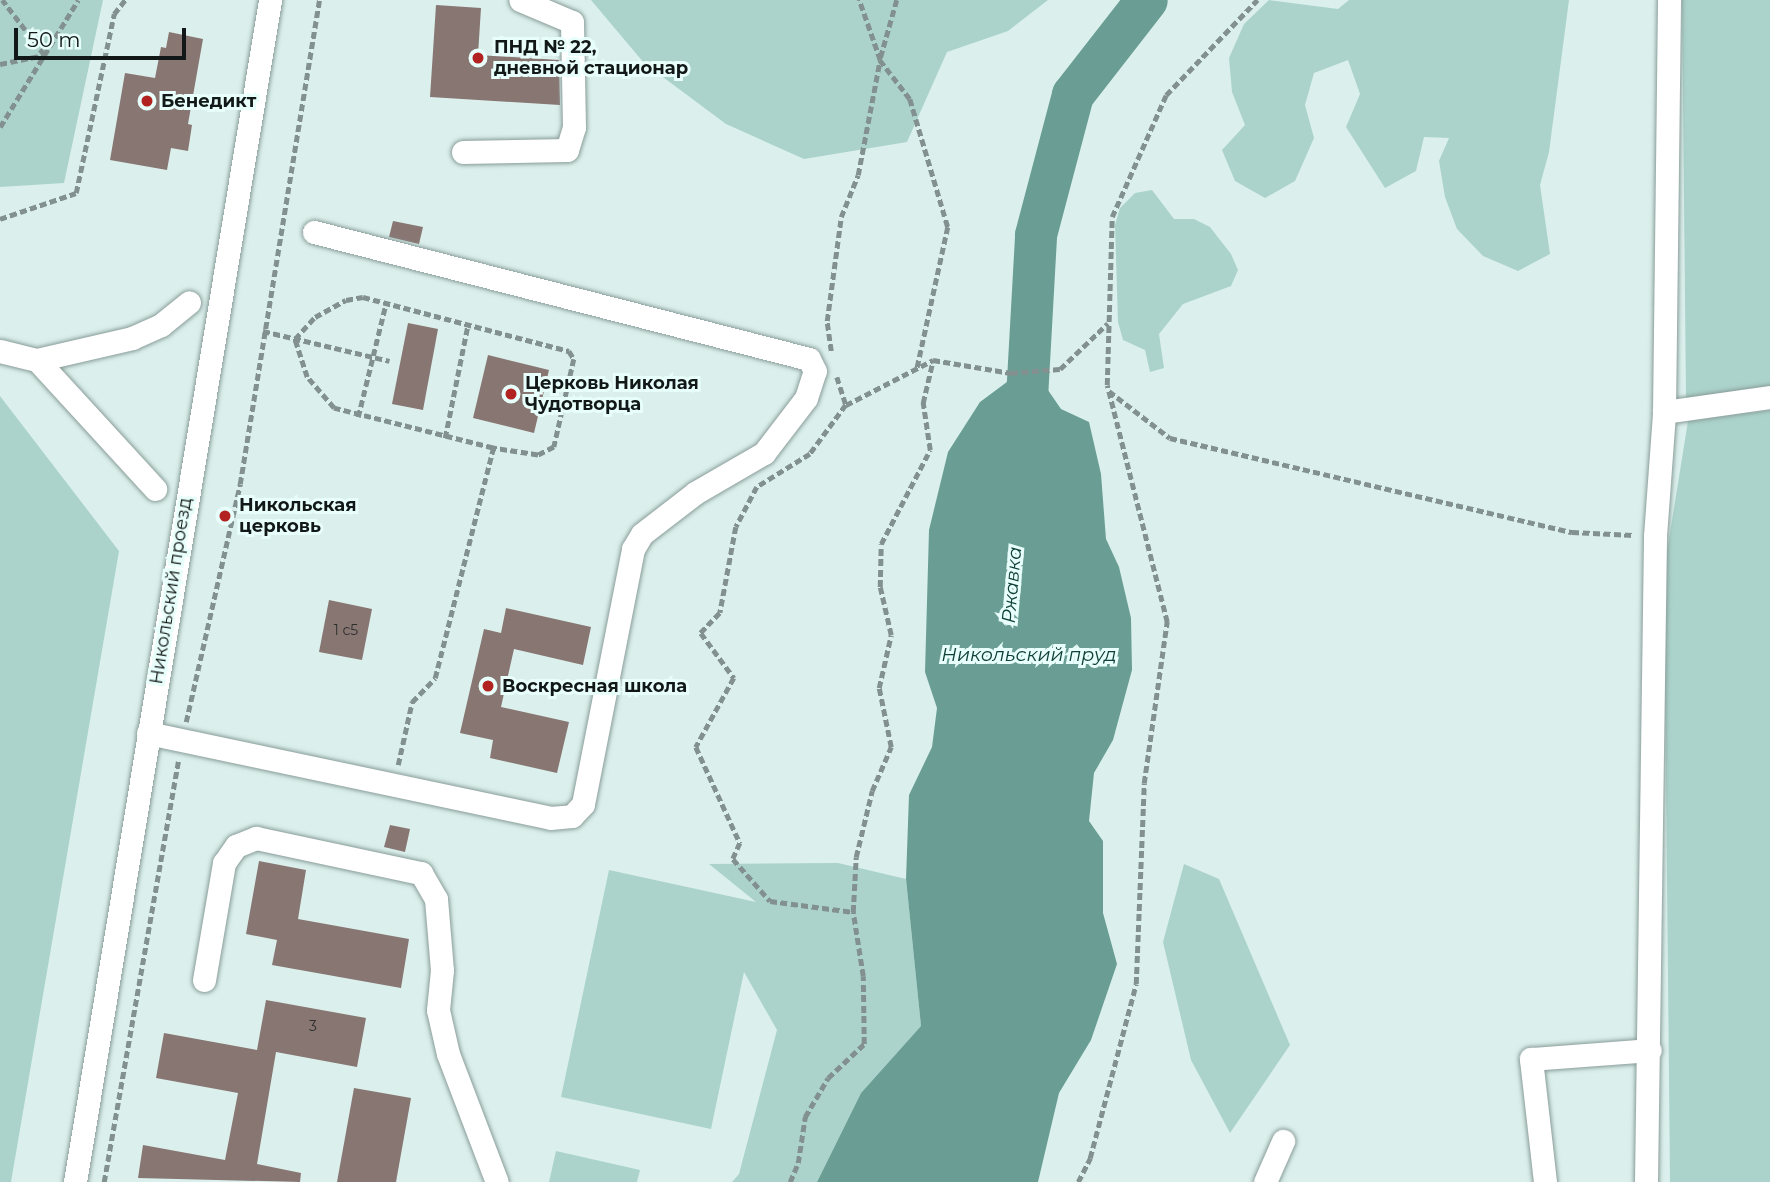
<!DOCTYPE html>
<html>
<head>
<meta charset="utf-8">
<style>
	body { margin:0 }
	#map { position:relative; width:1770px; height:1182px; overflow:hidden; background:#dbf0ec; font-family:Montserrat,sans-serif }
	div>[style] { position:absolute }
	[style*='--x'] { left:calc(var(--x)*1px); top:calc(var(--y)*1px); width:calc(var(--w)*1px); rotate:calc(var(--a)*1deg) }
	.green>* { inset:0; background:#abd3cb }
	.water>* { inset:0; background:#6a9e95 }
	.river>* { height:42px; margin:-21px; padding:0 21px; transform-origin:21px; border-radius:21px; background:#6a9e95 }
	.building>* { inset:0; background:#887673 }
	.path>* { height:4.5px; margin-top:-2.25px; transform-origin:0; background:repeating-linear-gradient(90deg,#82918f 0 7px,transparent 0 10.5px) }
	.roads { filter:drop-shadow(0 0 2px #899c99) drop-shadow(0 0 2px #899c99) }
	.minor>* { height:23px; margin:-11.5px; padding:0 11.5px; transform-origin:11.5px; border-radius:11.5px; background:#fff }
	.dots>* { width:19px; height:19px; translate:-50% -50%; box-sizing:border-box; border:4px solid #e8fefa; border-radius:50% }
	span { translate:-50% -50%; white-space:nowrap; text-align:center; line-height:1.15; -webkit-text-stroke:6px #e8fefa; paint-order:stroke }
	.number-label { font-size:14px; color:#2f302e }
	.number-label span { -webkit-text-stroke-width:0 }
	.poi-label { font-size:18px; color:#111817; font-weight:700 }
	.left { translate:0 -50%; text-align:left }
	.street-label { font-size:18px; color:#111817 }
	.water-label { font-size:19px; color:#10403a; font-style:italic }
	.scale { position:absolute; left:14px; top:28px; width:172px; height:32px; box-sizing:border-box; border:4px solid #111817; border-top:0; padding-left:9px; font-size:21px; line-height:24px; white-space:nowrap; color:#111817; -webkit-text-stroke:5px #e8fefa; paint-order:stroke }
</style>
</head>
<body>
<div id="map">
	<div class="green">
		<i style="clip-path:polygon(0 0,103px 0,64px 183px,0 187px)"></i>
		<i style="clip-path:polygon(591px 0,1048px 0,1008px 31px,947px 52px,907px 142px,804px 159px,726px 124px,644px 63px)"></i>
		<i style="clip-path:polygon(1269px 0,1338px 9px,1349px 0,1569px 0,1549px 152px,1540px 185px,1550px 254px,1518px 271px,1483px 256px,1457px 229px,1445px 197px,1439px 161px,1449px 138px,1424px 137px,1416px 171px,1385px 188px,1346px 127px,1360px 94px,1348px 60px,1314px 73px,1305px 105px,1314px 138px,1295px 181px,1265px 198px,1235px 181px,1222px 150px,1245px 125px,1232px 92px,1229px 58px,1244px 24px)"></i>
		<i style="clip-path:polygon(1682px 0,1770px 0,1770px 388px,1686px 399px)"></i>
		<i style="clip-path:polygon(1152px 190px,1174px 219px,1194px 219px,1210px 227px,1231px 254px,1238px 270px,1231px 286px,1183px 304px,1159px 334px,1164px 368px,1150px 372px,1145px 350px,1123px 340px,1118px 322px,1115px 225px,1120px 208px,1135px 193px)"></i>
		<i style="clip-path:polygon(0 396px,119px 551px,11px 1182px,0 1182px)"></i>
		<i style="clip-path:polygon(1770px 410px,1770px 1182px,1670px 1182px,1664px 570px,1688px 421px)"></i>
		<i style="clip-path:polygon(838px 863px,906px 879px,921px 1026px,861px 1093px,817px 1182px,732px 1182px,739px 1174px,777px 1030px,744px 972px,711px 1129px,561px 1097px,609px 870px,756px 902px,709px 864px)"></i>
		<i style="clip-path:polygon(1184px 864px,1219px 879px,1290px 1045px,1230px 1133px,1191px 1060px,1163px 942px)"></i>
		<i style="clip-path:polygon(556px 1151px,640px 1170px,637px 1182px,549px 1182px)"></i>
	</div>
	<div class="water">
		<i style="clip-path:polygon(1015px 376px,1041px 380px,1061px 409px,1089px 422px,1101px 474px,1106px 539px,1119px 567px,1131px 618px,1132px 670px,1113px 740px,1094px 773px,1089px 821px,1103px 841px,1103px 913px,1117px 964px,1091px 1040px,1059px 1093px,1038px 1182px,817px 1182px,861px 1093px,921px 1026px,906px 879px,909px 795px,932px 747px,937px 708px,925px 672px,929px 530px,948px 452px,980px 402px)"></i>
	</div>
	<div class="river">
		<i style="--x:1025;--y:434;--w:199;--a:-86.8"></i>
		<i style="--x:1036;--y:235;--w:145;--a:-75.2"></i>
		<i style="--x:1073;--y:95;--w:120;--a:-52.1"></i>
	</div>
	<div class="building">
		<i style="clip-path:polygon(436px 5px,481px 8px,478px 55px,559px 60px,560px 105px,430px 97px)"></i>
		<i style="clip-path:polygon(169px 32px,203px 39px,188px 124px,192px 125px,188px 151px,171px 148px,167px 170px,110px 160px,125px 73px,155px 78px,161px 47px,166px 48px)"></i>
		<i style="clip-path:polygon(393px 221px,423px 227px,419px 244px,389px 237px)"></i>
		<i style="clip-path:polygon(408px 323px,438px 329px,423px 410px,392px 404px)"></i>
		<i style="clip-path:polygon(488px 355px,549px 370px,534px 433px,473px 418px)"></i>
		<i style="clip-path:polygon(329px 600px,372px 609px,362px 660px,319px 652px)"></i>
		<i style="clip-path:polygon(506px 608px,591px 627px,583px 665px,514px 649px,501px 707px,569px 722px,557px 773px,490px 758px,493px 740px,460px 733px,484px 629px,501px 633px)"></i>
		<i style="clip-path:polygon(390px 825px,410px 829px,405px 852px,384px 847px)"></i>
		<i style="clip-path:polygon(259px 861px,306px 870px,298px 919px,409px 939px,401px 988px,272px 965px,277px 940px,246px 934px)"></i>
		<i style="clip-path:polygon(266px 1000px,366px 1018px,357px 1067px,276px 1052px,257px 1164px,301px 1173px,300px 1182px,138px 1178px,143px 1145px,225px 1160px,238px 1093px,156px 1078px,164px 1033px,257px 1050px)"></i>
		<i style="clip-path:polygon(354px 1088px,411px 1098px,396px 1182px,337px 1182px)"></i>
	</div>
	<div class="path">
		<i style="--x:897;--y:0;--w:62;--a:105.8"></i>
		<i style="--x:880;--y:60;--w:49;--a:52.4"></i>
		<i style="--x:910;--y:99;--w:134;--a:73.5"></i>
		<i style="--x:948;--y:227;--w:145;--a:102.3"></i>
		<i style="--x:0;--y:64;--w:45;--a:-11.6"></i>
		<i style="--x:44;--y:55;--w:69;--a:-127.4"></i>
		<i style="--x:0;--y:127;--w:149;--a:-58.4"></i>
		<i style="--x:0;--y:219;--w:80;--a:-18.9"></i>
		<i style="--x:76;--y:193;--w:183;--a:-78"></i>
		<i style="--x:114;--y:14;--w:18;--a:-52"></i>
		<i style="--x:363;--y:297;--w:213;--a:14.7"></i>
		<i style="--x:569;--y:351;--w:9;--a:58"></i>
		<i style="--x:574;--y:359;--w:90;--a:102.8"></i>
		<i style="--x:554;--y:447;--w:18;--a:153"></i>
		<i style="--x:538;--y:455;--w:46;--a:-171.2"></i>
		<i style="--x:493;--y:448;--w:164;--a:-165.9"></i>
		<i style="--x:334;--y:408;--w:41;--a:-131.1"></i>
		<i style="--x:307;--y:377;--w:40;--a:-108"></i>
		<i style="--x:295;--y:339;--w:30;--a:-48"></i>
		<i style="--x:315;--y:317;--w:35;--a:-29"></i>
		<i style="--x:346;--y:300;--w:17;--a:-10"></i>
		<i style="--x:263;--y:331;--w:130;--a:13.3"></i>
		<i style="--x:831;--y:351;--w:30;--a:-98"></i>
		<i style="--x:827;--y:321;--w:105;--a:-82.3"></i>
		<i style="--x:841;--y:217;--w:45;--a:-68"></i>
		<i style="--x:858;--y:175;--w:117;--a:-79.2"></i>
		<i style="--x:880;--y:60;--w:64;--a:-109.3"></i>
		<i style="--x:837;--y:377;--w:29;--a:72"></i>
		<i style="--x:846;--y:405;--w:61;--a:126.3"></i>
		<i style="--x:810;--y:454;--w:62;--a:148.1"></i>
		<i style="--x:757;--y:487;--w:45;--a:117.7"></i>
		<i style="--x:736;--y:527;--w:87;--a:100.5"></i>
		<i style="--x:720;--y:613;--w:28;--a:134"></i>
		<i style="--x:701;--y:633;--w:56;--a:53.7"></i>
		<i style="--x:734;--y:678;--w:79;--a:118.8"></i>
		<i style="--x:696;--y:747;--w:106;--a:65.4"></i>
		<i style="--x:740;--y:843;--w:17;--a:114"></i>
		<i style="--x:733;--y:859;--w:56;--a:48.6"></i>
		<i style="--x:770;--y:901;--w:84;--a:7.5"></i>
		<i style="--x:1109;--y:391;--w:77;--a:37.6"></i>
		<i style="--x:1170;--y:438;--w:413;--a:13.2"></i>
		<i style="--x:1572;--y:532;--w:61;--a:2.8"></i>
		<i style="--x:846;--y:405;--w:98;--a:-27.3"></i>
		<i style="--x:933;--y:360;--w:79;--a:9.5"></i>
		<i style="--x:1011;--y:373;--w:49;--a:-4.7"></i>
		<i style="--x:1060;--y:369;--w:66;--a:-43.8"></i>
		<i style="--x:358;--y:417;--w:117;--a:-76.2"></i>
		<i style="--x:445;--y:438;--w:116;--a:-78.6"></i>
		<i style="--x:186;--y:722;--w:244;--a:-77.2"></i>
		<i style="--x:240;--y:484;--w:490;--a:-80.7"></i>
		<i style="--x:398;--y:765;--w:65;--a:-77.5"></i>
		<i style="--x:412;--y:702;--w:33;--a:-46"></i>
		<i style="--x:435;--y:678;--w:237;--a:-75.8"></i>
		<i style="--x:104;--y:1182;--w:427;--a:-80"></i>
		<i style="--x:790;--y:1182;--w:21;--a:-67"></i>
		<i style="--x:798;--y:1163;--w:47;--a:-81.3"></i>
		<i style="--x:805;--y:1117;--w:45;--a:-59.5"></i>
		<i style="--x:828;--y:1078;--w:50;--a:-43.4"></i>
		<i style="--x:864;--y:1044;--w:68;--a:-90.8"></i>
		<i style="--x:863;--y:976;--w:65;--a:-98.9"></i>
		<i style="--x:853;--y:912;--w:55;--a:-86.9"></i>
		<i style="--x:856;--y:857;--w:68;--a:-76.4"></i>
		<i style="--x:872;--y:791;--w:48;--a:-66.6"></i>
		<i style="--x:891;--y:747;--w:60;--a:-101.5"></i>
		<i style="--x:879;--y:688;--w:54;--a:-77.2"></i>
		<i style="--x:891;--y:635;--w:49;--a:-102.9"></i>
		<i style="--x:880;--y:587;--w:43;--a:-88.7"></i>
		<i style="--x:881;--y:544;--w:106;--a:-62.5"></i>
		<i style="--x:930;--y:450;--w:48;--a:-98.5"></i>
		<i style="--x:923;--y:403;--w:44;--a:-76.9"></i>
		<i style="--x:1078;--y:1182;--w:27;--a:-63"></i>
		<i style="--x:1090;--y:1158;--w:180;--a:-75.2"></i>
		<i style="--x:1136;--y:984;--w:201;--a:-87.7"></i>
		<i style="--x:1144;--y:783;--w:163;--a:-81.9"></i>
		<i style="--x:1167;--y:622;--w:244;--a:-104.2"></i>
		<i style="--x:1107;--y:385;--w:168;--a:-88.3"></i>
		<i style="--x:1112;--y:217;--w:133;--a:-66.1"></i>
		<i style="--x:1166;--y:95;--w:132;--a:-46.2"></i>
	</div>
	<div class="roads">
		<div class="minor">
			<i style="--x:463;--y:152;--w:104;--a:-1.1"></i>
			<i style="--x:567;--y:150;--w:24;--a:-73"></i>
			<i style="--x:574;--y:127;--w:105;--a:-91.1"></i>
			<i style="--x:572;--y:22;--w:56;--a:-157.1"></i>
			<i style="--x:0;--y:351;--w:38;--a:14"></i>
			<i style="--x:37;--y:360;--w:98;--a:-13"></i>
			<i style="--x:132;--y:338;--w:32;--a:-24"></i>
			<i style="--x:161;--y:325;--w:36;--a:-39"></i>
			<i style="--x:37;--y:360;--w:175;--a:47.5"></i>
			<i style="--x:1664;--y:412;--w:107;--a:-8.1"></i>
			<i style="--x:148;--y:733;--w:411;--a:11.9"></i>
			<i style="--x:550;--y:818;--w:22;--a:-5"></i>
			<i style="--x:572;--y:816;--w:16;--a:-47"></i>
			<i style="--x:583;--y:804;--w:260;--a:-78.9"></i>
			<i style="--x:633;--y:549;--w:17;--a:-59"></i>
			<i style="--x:642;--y:534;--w:67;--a:-37.7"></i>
			<i style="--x:695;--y:493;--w:80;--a:-30.1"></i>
			<i style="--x:764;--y:453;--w:69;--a:-52.6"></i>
			<i style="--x:806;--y:398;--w:28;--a:-72"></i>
			<i style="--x:815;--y:371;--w:13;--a:-117"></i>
			<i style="--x:809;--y:359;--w:511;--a:-165.61"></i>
			<i style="--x:204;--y:980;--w:119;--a:-80.3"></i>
			<i style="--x:224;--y:863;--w:21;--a:-55"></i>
			<i style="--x:236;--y:846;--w:22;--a:-22"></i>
			<i style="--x:256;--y:838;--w:169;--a:12"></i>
			<i style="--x:421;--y:873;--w:30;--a:60"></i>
			<i style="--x:436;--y:899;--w:71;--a:85.2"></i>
			<i style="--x:442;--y:970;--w:40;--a:95.7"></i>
			<i style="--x:438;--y:1010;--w:45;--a:77.2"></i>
			<i style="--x:448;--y:1054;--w:137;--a:69.1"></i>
			<i style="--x:75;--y:1182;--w:1198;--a:-80.63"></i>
			<i style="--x:1265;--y:1182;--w:45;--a:-66.3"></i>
			<i style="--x:1545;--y:1182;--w:124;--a:-96.5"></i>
			<i style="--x:1531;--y:1059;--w:119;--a:-4.3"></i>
			<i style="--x:1646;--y:1182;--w:646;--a:-89.2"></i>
			<i style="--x:1655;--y:536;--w:124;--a:-85.8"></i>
			<i style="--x:1664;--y:412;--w:412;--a:-89.3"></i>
		</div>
	</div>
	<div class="dots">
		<i style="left:478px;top:58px;background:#b22221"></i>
		<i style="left:147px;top:101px;background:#b22221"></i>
		<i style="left:511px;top:394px;background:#b22221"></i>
		<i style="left:225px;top:516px;background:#b22221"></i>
		<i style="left:488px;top:686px;background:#b22221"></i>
	</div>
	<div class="number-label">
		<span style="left:346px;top:630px">1 с5</span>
		<span style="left:313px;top:1026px">3</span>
	</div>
	<div class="poi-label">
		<span class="left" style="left:494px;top:58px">ПНД № 22,<br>дневной стационар</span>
		<span class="left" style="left:161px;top:101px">Бенедикт</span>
		<span class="left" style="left:525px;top:394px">Церковь Николая<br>Чудотворца</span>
		<span class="left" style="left:239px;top:516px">Никольская<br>церковь</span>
		<span class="left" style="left:502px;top:686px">Воскресная школа</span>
	</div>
	<div class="street-label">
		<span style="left:171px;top:591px;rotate:-81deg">Никольский проезд</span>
	</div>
	<div class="water-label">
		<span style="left:1012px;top:585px;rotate:-85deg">Ржавка</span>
		<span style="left:1029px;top:655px">Никольский пруд</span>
	</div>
	<div class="scale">50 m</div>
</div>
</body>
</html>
